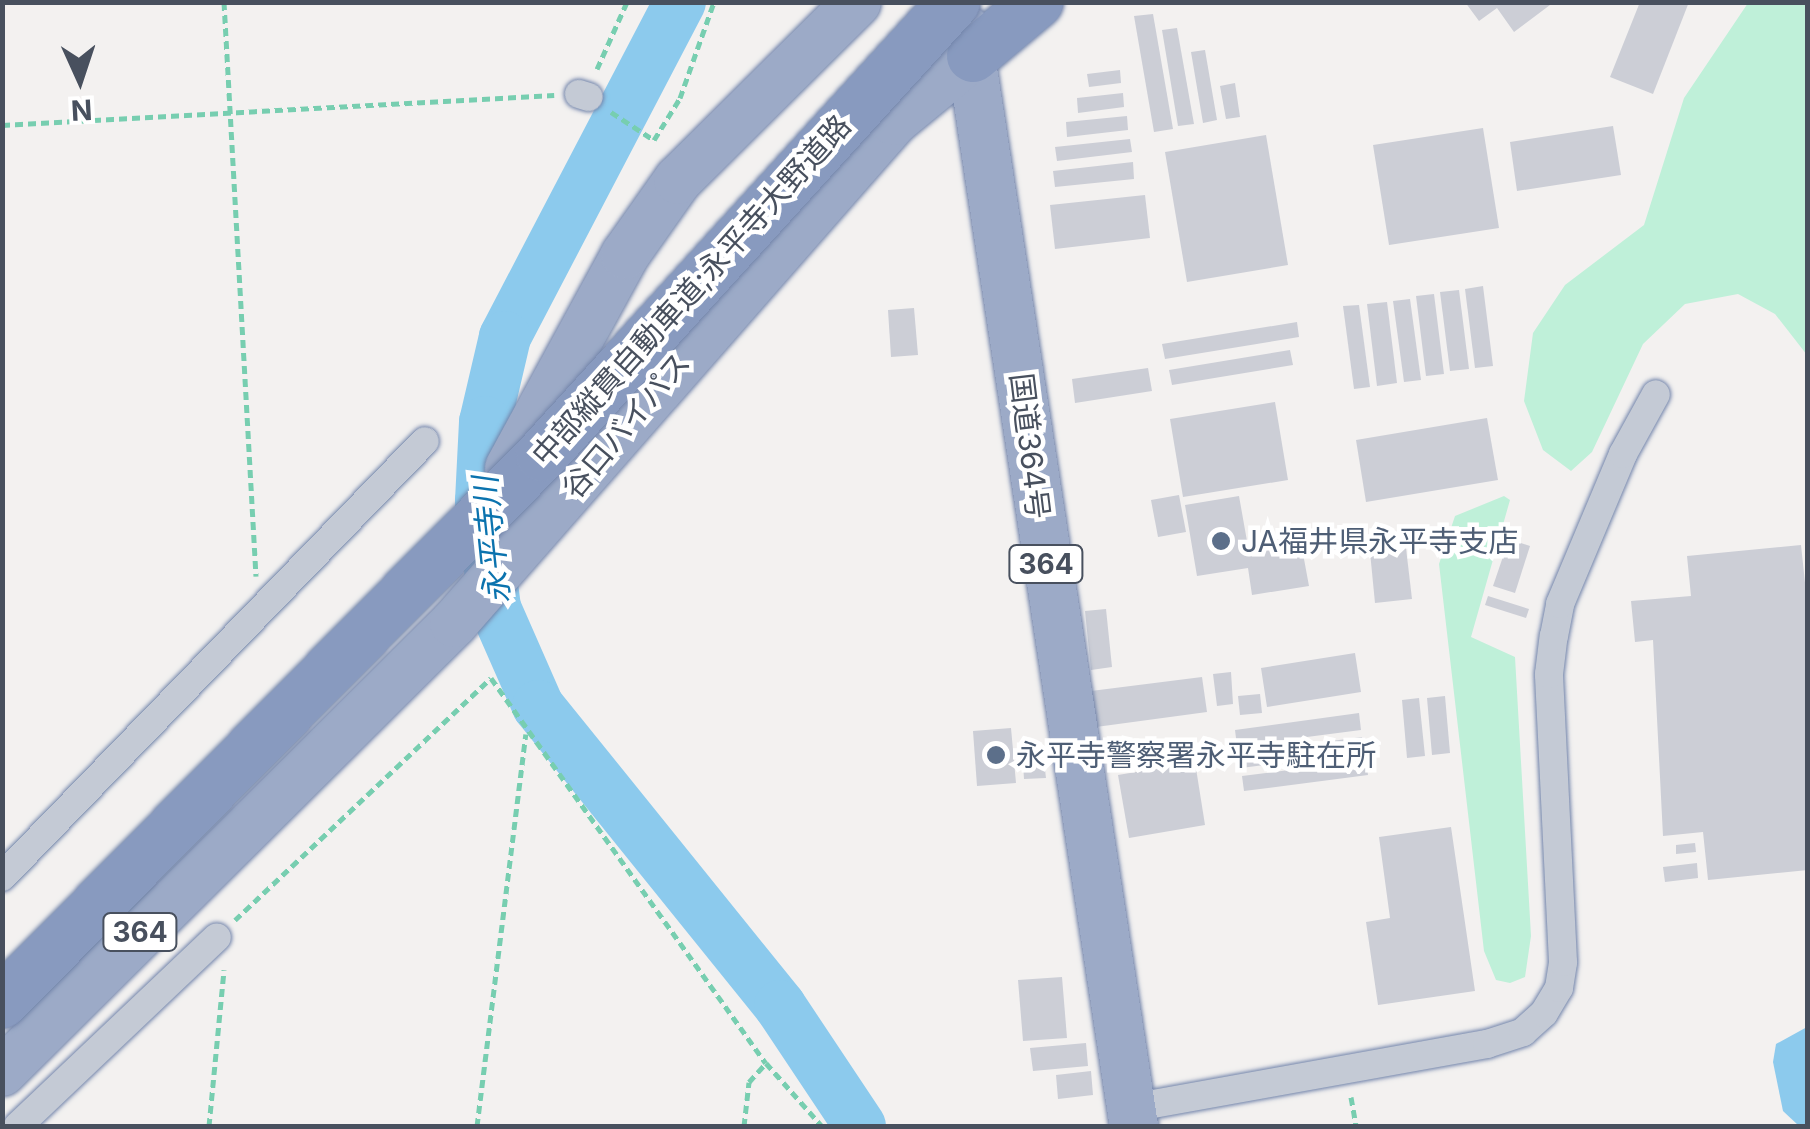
<!DOCTYPE html>
<html>
<head>
<meta charset="utf-8">
<style>
	body { margin:0 }
	#map { position:relative; width:1810px; height:1129px; overflow:hidden; background:#f3f1f0; font-family:Inter,"Noto Sans JP",sans-serif }
	div>[style] { position:absolute }
	[style*='--x'] { left:calc(var(--x)*1px); top:calc(var(--y)*1px); width:calc(var(--w)*1px); rotate:calc(var(--a)*1deg) }
	.green>* { inset:0; background:#bff0d9 }
	.water>* { inset:0; background:#8ccaed }
	.river>* { height:52px; margin:-26px; padding:0 26px; transform-origin:26px; border-radius:26px; background:#8ccaed }
	.building>* { inset:0; background:#ccced6 }
	.path>* { height:5px; margin-top:-2.5px; transform-origin:0; background:repeating-linear-gradient(90deg,#77ceb0 0 8px,transparent 0 13px) }
	.roads { filter:drop-shadow(0 0 2px #7385ab) drop-shadow(0 0 2px #7385ab) }
	.minor>* { height:28px; margin:-14px; padding:0 14px; transform-origin:14px; border-radius:14px; background:#c4cad5 }
	.trunk>* { height:48px; margin:-24px; padding:0 24px; transform-origin:24px; border-radius:24px; background:#9caac7 }
	.motorway>* { height:52px; margin:-26px; padding:0 26px; transform-origin:26px; border-radius:26px; background:#889abf }
	.bridges { filter:drop-shadow(0 0 2px #7385ab) drop-shadow(0 0 2px #7385ab) }
	.motorway-bridge>* { height:52px; margin:-26px; padding:0 26px; transform-origin:26px; border-radius:26px; background:#889abf }
	.dots>* { width:28px; height:28px; translate:-50% -50%; box-sizing:border-box; border:5px solid #fff; border-radius:50% }
	span { translate:-50% -50%; white-space:nowrap; text-align:center; line-height:1.15; -webkit-text-stroke:9px #fff; paint-order:stroke }
	.shield-label span { padding:2px 8px; background:#fff; border:2px solid; border-radius:8px; -webkit-text-stroke-width:0 }
	.shield-label { font-size:28px; color:#48505e; font-weight:700 }
	.street-label { font-size:30px; color:#48505e }
	.service-label { font-size:30px; color:#4e5e75 }
	.left { translate:0 -50%; text-align:left }
	.water-label { font-size:32px; color:#0b73ae; font-style:italic }
	.frame { position:absolute; inset:0; border:5px solid #48505e; pointer-events:none }
	.north { position:absolute; left:30px; top:30px; width:100px; height:100px; -webkit-text-stroke:8px #fff; paint-order:stroke; rotate:177deg; font-size:28px; font-weight:700; line-height:40px; text-align:center; color:#48505e }
	.north::after { content:''; display:block; margin:auto; width:35px; height:45px; background:#48505e; clip-path:polygon(50% 0,100% 100%,50% 72%,0 100%) }
</style>
</head>
<body>
<div id="map">
	<div class="green">
		<i style="clip-path:polygon(1748px 3px,1807px 3px,1807px 355px,1775px 314px,1738px 294px,1685px 304px,1643px 344px,1592px 452px,1571px 471px,1543px 450px,1524px 401px,1533px 333px,1565px 285px,1644px 225px,1684px 98px)"></i>
		<i style="clip-path:polygon(1504px 496px,1510px 500px,1471px 637px,1515px 657px,1531px 936px,1525px 977px,1510px 983px,1496px 980px,1484px 951px,1439px 564px,1455px 516px)"></i>
	</div>
	<div class="water">
		<i style="clip-path:polygon(1807px 1027px,1807px 1126px,1799px 1126px,1783px 1111px,1773px 1062px,1776px 1044px)"></i>
	</div>
	<div class="river">
		<i style="--x:680;--y:2;--w:378;--a:117.6"></i>
		<i style="--x:505;--y:337;--w:87;--a:103.2"></i>
		<i style="--x:485;--y:422;--w:79;--a:92.9"></i>
		<i style="--x:481;--y:501;--w:108;--a:82.5"></i>
		<i style="--x:495;--y:608;--w:107;--a:66.3"></i>
		<i style="--x:538;--y:706;--w:385;--a:51.1"></i>
		<i style="--x:780;--y:1006;--w:144;--a:56.3"></i>
	</div>
	<div class="building">
		<i style="clip-path:polygon(1465px 2px,1554px 2px,1514px 32px,1497px 8px,1479px 21px)"></i>
		<i style="clip-path:polygon(1640px 2px,1689px 2px,1653px 94px,1610px 77px)"></i>
		<i style="clip-path:polygon(1153px 14px,1173px 129px,1154px 132px,1134px 16px)"></i>
		<i style="clip-path:polygon(1177px 28px,1194px 124px,1178px 126px,1162px 30px)"></i>
		<i style="clip-path:polygon(1205px 50px,1217px 120px,1203px 123px,1191px 52px)"></i>
		<i style="clip-path:polygon(1120px 70px,1121px 83px,1089px 87px,1087px 74px)"></i>
		<i style="clip-path:polygon(1235px 83px,1240px 117px,1226px 119px,1220px 86px)"></i>
		<i style="clip-path:polygon(1123px 93px,1124px 107px,1078px 113px,1077px 98px)"></i>
		<i style="clip-path:polygon(1127px 116px,1128px 130px,1067px 137px,1066px 122px)"></i>
		<i style="clip-path:polygon(1613px 126px,1621px 175px,1517px 191px,1510px 142px)"></i>
		<i style="clip-path:polygon(1483px 128px,1499px 228px,1389px 245px,1373px 145px)"></i>
		<i style="clip-path:polygon(1266px 135px,1288px 265px,1187px 282px,1165px 152px)"></i>
		<i style="clip-path:polygon(1130px 139px,1132px 152px,1057px 161px,1055px 147px)"></i>
		<i style="clip-path:polygon(1133px 162px,1134px 179px,1055px 187px,1053px 171px)"></i>
		<i style="clip-path:polygon(1145px 195px,1150px 238px,1055px 249px,1050px 205px)"></i>
		<i style="clip-path:polygon(1483px 286px,1493px 366px,1475px 368px,1465px 289px)"></i>
		<i style="clip-path:polygon(1459px 290px,1469px 369px,1450px 371px,1440px 292px)"></i>
		<i style="clip-path:polygon(1434px 294px,1444px 374px,1426px 376px,1416px 296px)"></i>
		<i style="clip-path:polygon(1410px 299px,1421px 380px,1404px 382px,1393px 301px)"></i>
		<i style="clip-path:polygon(1387px 302px,1397px 383px,1377px 386px,1367px 304px)"></i>
		<i style="clip-path:polygon(1359px 305px,1370px 387px,1354px 389px,1343px 306px)"></i>
		<i style="clip-path:polygon(914px 308px,918px 355px,891px 357px,888px 310px)"></i>
		<i style="clip-path:polygon(1297px 322px,1299px 337px,1165px 359px,1162px 344px)"></i>
		<i style="clip-path:polygon(1290px 350px,1293px 365px,1172px 385px,1169px 370px)"></i>
		<i style="clip-path:polygon(1148px 368px,1152px 391px,1075px 403px,1072px 379px)"></i>
		<i style="clip-path:polygon(1275px 402px,1288px 480px,1183px 497px,1170px 419px)"></i>
		<i style="clip-path:polygon(1487px 418px,1498px 480px,1366px 502px,1356px 440px)"></i>
		<i style="clip-path:polygon(1179px 495px,1186px 532px,1158px 537px,1151px 500px)"></i>
		<i style="clip-path:polygon(1239px 496px,1247px 541px,1299px 532px,1309px 586px,1252px 595px,1248px 568px,1197px 576px,1185px 505px)"></i>
		<i style="clip-path:polygon(1509px 539px,1530px 546px,1515px 593px,1493px 586px)"></i>
		<i style="clip-path:polygon(1801px 545px,1808px 611px,1808px 870px,1708px 880px,1703px 832px,1663px 836px,1653px 640px,1635px 642px,1631px 601px,1691px 596px,1687px 556px)"></i>
		<i style="clip-path:polygon(1406px 548px,1412px 599px,1375px 603px,1370px 552px)"></i>
		<i style="clip-path:polygon(1488px 596px,1529px 609px,1526px 618px,1485px 605px)"></i>
		<i style="clip-path:polygon(1106px 609px,1112px 667px,1091px 670px,1085px 611px)"></i>
		<i style="clip-path:polygon(1355px 653px,1361px 692px,1267px 707px,1261px 668px)"></i>
		<i style="clip-path:polygon(1231px 672px,1233px 704px,1217px 706px,1213px 674px)"></i>
		<i style="clip-path:polygon(1202px 677px,1207px 712px,1096px 727px,1091px 691px)"></i>
		<i style="clip-path:polygon(1260px 694px,1262px 713px,1240px 715px,1238px 696px)"></i>
		<i style="clip-path:polygon(1445px 696px,1450px 753px,1432px 755px,1427px 698px)"></i>
		<i style="clip-path:polygon(1419px 698px,1425px 756px,1407px 758px,1402px 700px)"></i>
		<i style="clip-path:polygon(1359px 713px,1361px 730px,1237px 746px,1235px 730px)"></i>
		<i style="clip-path:polygon(1011px 728px,1016px 783px,977px 786px,973px 731px)"></i>
		<i style="clip-path:polygon(1362px 737px,1364px 752px,1241px 768px,1239px 753px)"></i>
		<i style="clip-path:polygon(1366px 760px,1368px 775px,1244px 791px,1242px 776px)"></i>
		<i style="clip-path:polygon(1044px 761px,1046px 778px,1024px 779px,1023px 763px)"></i>
		<i style="clip-path:polygon(1195px 762px,1205px 825px,1129px 838px,1118px 775px)"></i>
		<i style="clip-path:polygon(1451px 827px,1475px 991px,1378px 1005px,1366px 922px,1390px 918px,1379px 837px)"></i>
		<i style="clip-path:polygon(1695px 843px,1696px 852px,1676px 854px,1676px 845px)"></i>
		<i style="clip-path:polygon(1697px 863px,1698px 878px,1665px 882px,1663px 867px)"></i>
		<i style="clip-path:polygon(1062px 977px,1067px 1038px,1023px 1041px,1018px 980px)"></i>
		<i style="clip-path:polygon(1086px 1043px,1088px 1066px,1033px 1071px,1030px 1048px)"></i>
		<i style="clip-path:polygon(1091px 1071px,1093px 1095px,1058px 1099px,1056px 1075px)"></i>
	</div>
	<div class="path">
		<i style="--x:224;--y:2;--w:575;--a:86.81"></i>
		<i style="--x:597;--y:69;--w:73;--a:-65.9"></i>
		<i style="--x:611;--y:112;--w:51;--a:33.1"></i>
		<i style="--x:654;--y:140;--w:49;--a:-58.2"></i>
		<i style="--x:680;--y:98;--w:102;--a:-70.5"></i>
		<i style="--x:2;--y:125;--w:553;--a:-3.11"></i>
		<i style="--x:235;--y:920;--w:352;--a:-43.4"></i>
		<i style="--x:491;--y:678;--w:473;--a:54.5"></i>
		<i style="--x:766;--y:1063;--w:84;--a:48.4"></i>
		<i style="--x:1351;--y:1097;--w:29;--a:80"></i>
		<i style="--x:209;--y:1126;--w:157;--a:-84.5"></i>
		<i style="--x:477;--y:1126;--w:395;--a:-82.9"></i>
		<i style="--x:744;--y:1126;--w:44;--a:-83.5"></i>
		<i style="--x:749;--y:1082;--w:25;--a:-48"></i>
	</div>
	<div class="roads">
		<div class="minor">
			<i style="--x:579;--y:94;--w:10;--a:17"></i>
			<i style="--x:2;--y:877;--w:607;--a:-45.87"></i>
			<i style="--x:1131;--y:1108;--w:362;--a:-10.2"></i>
			<i style="--x:1487;--y:1044;--w:38;--a:-18"></i>
			<i style="--x:1523;--y:1032;--w:28;--a:-42"></i>
			<i style="--x:1544;--y:1013;--w:29;--a:-59"></i>
			<i style="--x:1559;--y:988;--w:26;--a:-81"></i>
			<i style="--x:1563;--y:962;--w:288;--a:-92.8"></i>
			<i style="--x:1549;--y:674;--w:38;--a:-83"></i>
			<i style="--x:1554;--y:636;--w:33;--a:-79"></i>
			<i style="--x:1560;--y:604;--w:163;--a:-67.2"></i>
			<i style="--x:1623;--y:454;--w:68;--a:-61.2"></i>
			<i style="--x:18;--y:1126;--w:274;--a:-43.5"></i>
		</div>
		<div class="trunk">
			<i style="--x:967;--y:30;--w:1109;--a:81.34"></i>
			<i style="--x:509;--y:468;--w:243;--a:-61.4"></i>
			<i style="--x:625;--y:255;--w:92;--a:-54.8"></i>
			<i style="--x:678;--y:180;--w:252;--a:-44.8"></i>
			<i style="--x:2;--y:1072;--w:637;--a:-44.81"></i>
			<i style="--x:454;--y:623;--w:668;--a:-48.77"></i>
			<i style="--x:894;--y:121;--w:102;--a:-39.4"></i>
		</div>
		<div class="motorway">
			<i style="--x:973;--y:56;--w:84;--a:-40.2"></i>
		</div>
	</div>
	<div class="bridges">
		<div class="motorway-bridge">
			<i style="--x:2;--y:1002;--w:769;--a:-45.37"></i>
			<i style="--x:542;--y:455;--w:612;--a:-47.71"></i>
		</div>
	</div>
	<div class="dots">
		<i style="left:1221px;top:541px;background:#5c6f8a"></i>
		<i style="left:996px;top:755px;background:#5c6f8a"></i>
	</div>
	<div class="shield-label">
		<span style="left:1046px;top:564px">364</span>
		<span style="left:140px;top:932px">364</span>
	</div>
	<div class="street-label">
		<span style="left:691px;top:290px;rotate:-48deg">中部縦貫自動車道;永平寺大野道路</span>
		<span style="left:626px;top:425px;rotate:-50deg">谷口バイパス</span>
		<span style="left:1030px;top:446px;rotate:83deg">国道364号</span>
	</div>
	<div class="service-label">
		<span class="left" style="left:1241px;top:541px">JA福井県永平寺支店</span>
		<span class="left" style="left:1016px;top:755px">永平寺警察署永平寺駐在所</span>
	</div>
	<div class="water-label">
		<span style="left:492px;top:540px;rotate:-96deg">永平寺川</span>
	</div>
	<div class="frame"></div>
	<div class="north">N</div>
</div>
</body>
</html>
